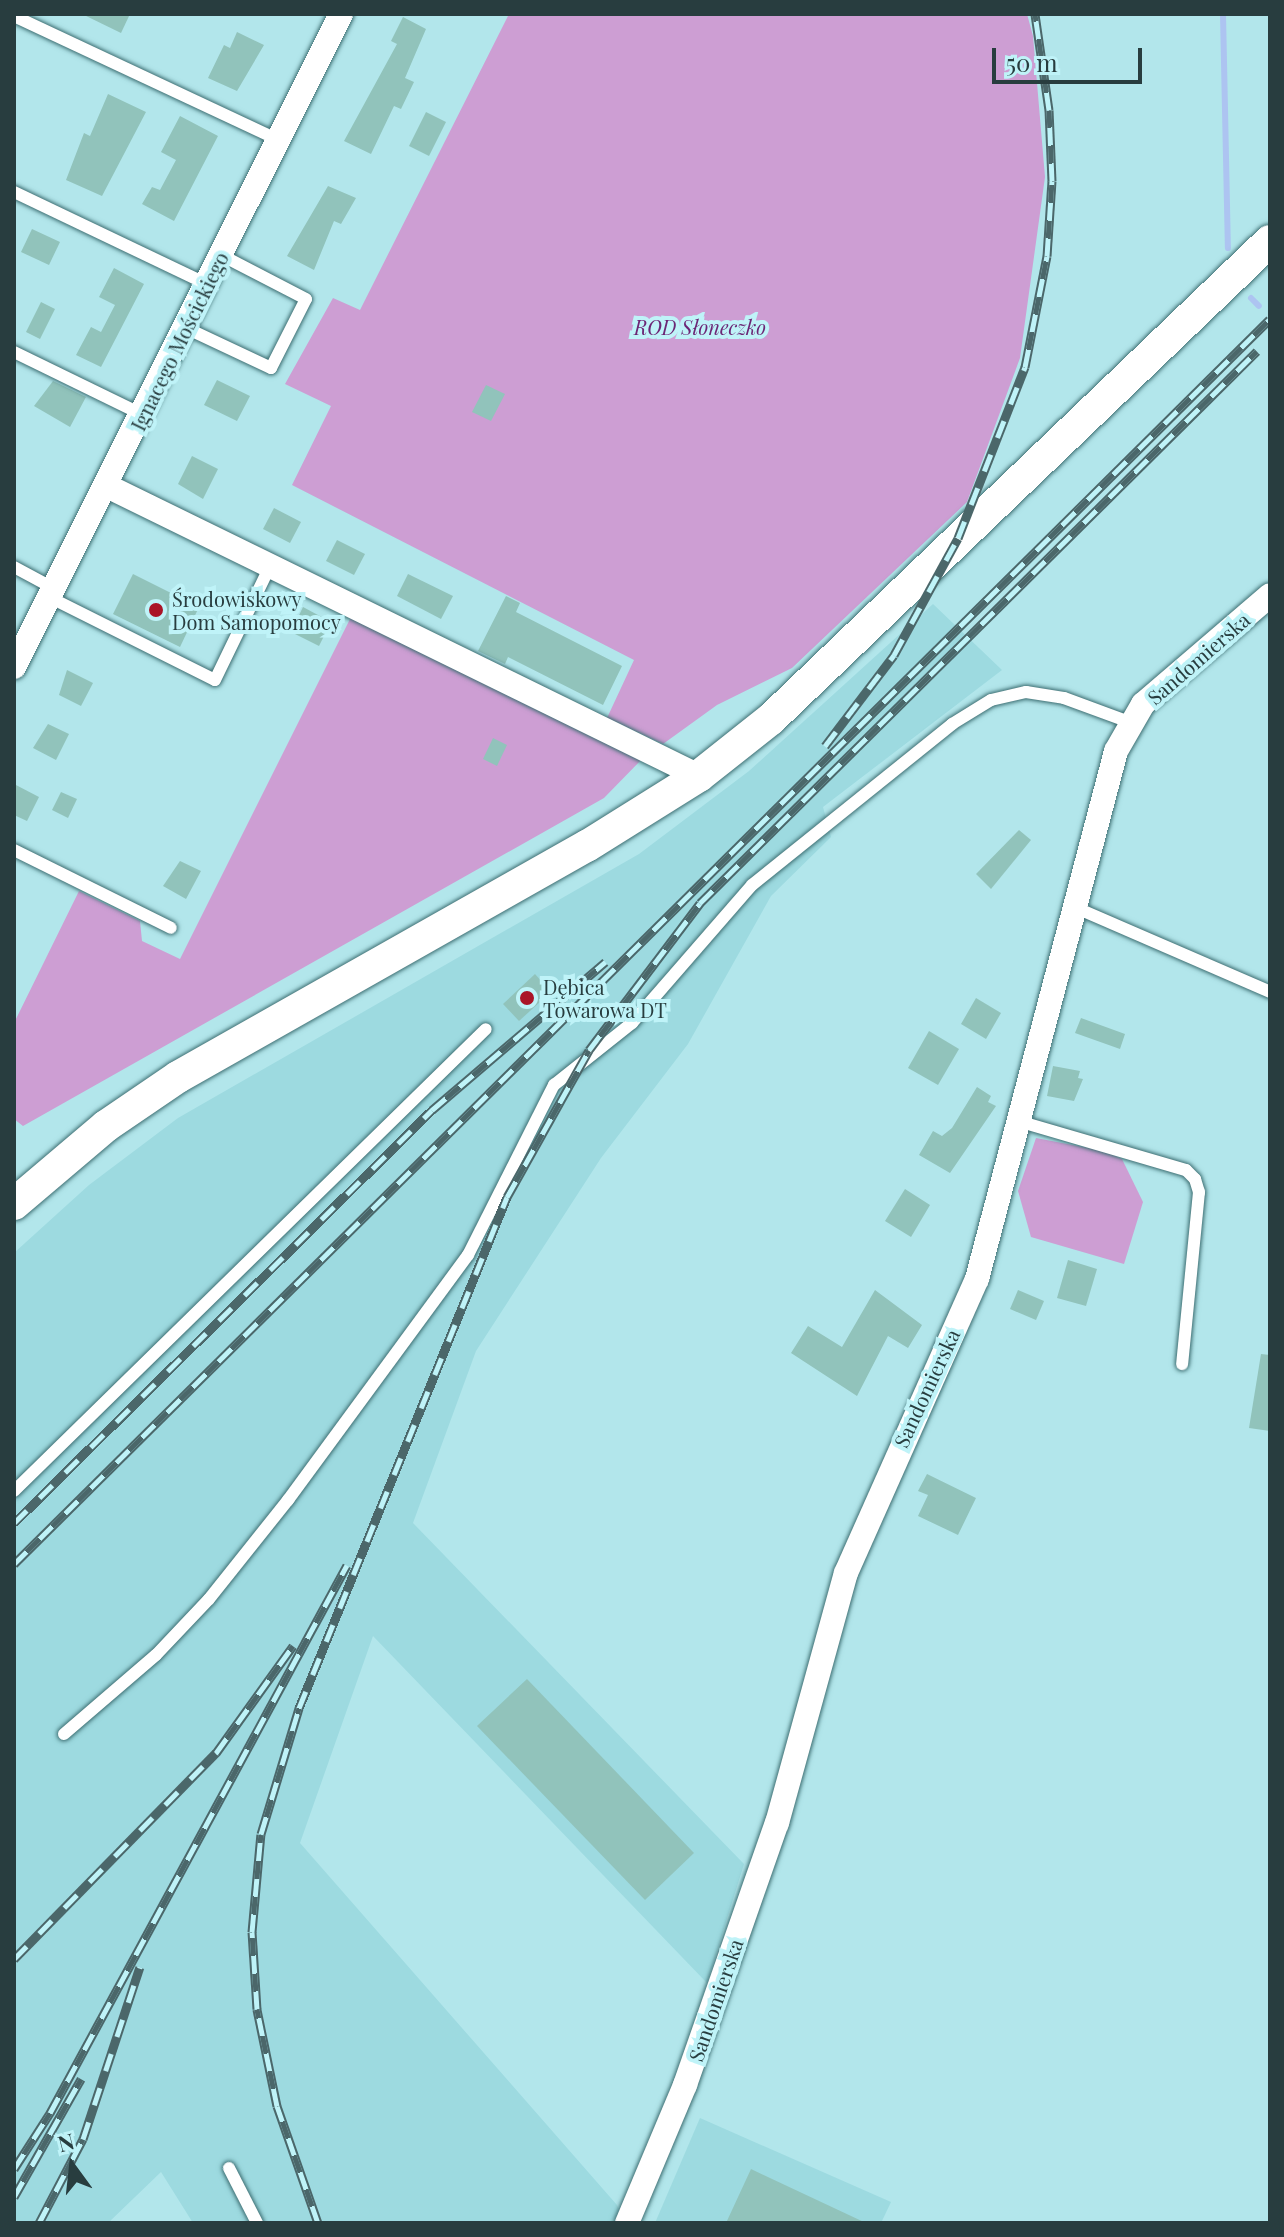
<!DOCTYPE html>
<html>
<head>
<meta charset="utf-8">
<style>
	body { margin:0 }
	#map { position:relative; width:1284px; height:2237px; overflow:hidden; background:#b2e6eb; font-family:"Playfair Display",serif }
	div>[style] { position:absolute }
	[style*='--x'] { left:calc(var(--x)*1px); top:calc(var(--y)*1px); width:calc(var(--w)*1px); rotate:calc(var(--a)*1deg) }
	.built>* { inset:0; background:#9ddae0 }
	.green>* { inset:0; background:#cd9ed3 }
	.stream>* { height:6px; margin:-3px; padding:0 3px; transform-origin:3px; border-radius:3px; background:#adc4f1 }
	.building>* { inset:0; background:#91c3bb }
	.roads { filter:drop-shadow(0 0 2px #3d6e72) drop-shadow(0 0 2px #3d6e72) }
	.lane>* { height:12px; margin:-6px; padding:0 6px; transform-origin:6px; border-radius:6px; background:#fff }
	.street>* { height:24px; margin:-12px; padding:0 12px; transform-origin:12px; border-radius:12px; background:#fff }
	.secondary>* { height:32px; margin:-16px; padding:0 16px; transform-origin:16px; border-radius:16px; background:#fff }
	.rail>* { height:9px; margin-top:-4.5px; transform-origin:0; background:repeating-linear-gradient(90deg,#bff3f8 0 18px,#4b676a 0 36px); box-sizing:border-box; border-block:2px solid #4b676a }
	.dots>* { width:22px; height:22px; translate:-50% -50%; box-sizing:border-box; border:4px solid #bff3f8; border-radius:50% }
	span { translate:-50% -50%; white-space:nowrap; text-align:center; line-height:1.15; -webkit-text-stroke:8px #bff3f8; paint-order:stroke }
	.park-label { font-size:20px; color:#6c2675; font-style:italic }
	.street-label { font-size:20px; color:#283d3f }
	.poi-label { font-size:20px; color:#283d3f }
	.left { translate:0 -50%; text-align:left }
	.frame { position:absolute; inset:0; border:16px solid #283d3f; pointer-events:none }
	.north { position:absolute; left:32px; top:2125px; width:80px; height:80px; -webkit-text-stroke:6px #bff3f8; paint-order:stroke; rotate:345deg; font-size:22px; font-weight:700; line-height:32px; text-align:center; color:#283d3f }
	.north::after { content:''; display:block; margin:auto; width:28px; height:36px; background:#283d3f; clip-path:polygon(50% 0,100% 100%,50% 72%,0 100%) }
	.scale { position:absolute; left:992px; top:48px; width:150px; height:36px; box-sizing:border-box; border:4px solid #283d3f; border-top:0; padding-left:10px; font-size:24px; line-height:28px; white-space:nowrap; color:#283d3f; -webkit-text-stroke:6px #bff3f8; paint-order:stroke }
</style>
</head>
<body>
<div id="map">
	<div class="built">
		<i style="clip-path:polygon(933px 604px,1002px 670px,823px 807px,831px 837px,771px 896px,688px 1044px,601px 1158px,476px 1351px,413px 1523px,744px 1864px,707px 1983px,373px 1636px,300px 1843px,617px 2205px,625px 2223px,193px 2223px,161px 2172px,108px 2223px,14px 2223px,14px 1253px,89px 1185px,178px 1118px,639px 854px,749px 771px)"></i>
		<i style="clip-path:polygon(700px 2118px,891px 2202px,881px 2223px,655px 2223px)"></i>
	</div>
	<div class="green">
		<i style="clip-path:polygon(509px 14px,1027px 14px,1033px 36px,1045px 177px,1020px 358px,967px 502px,792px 668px,717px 705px,663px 744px,607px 718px,634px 660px,292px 485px,331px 406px,285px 384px,333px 298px,360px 310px)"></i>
		<i style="clip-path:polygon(351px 617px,644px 757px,604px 798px,23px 1126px,14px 1119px,14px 1023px,79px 891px,140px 921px,142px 941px,180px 959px)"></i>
		<i style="clip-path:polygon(1036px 1138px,1104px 1151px,1122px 1159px,1143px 1202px,1124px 1264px,1031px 1237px,1018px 1191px)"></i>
	</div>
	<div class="stream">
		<i style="--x:1223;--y:14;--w:234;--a:88.8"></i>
		<i style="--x:1251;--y:298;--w:11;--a:45"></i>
	</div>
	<div class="building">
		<i style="clip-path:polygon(82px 14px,130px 14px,121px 33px)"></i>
		<i style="clip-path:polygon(403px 17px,426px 29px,405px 78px,414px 82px,401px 109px,394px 106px,371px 154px,344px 141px,397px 44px,391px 41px)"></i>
		<i style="clip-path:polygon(237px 32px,264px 45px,237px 91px,208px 78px,224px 45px,230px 48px)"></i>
		<i style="clip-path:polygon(108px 94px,146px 112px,102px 196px,66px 180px,84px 133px,90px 136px)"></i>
		<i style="clip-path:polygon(426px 112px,446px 122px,429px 156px,409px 146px)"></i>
		<i style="clip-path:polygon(180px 116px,218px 136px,174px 221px,142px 204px,152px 187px,160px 190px,176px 160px,161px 152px)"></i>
		<i style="clip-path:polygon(328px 186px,356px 198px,341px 224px,334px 221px,314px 270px,287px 256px)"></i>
		<i style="clip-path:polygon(32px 229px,60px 242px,49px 265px,21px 252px)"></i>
		<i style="clip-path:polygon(114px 268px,144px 284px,101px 367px,76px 355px,91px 327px,101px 332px,115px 305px,99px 297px)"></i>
		<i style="clip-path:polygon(41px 302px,55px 309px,40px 339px,26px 332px)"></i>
		<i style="clip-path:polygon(217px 380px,250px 396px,237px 421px,204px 405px)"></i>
		<i style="clip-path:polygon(53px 381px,86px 397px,70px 427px,34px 406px)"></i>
		<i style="clip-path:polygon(486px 385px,505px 394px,491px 421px,472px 412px)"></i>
		<i style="clip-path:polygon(192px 456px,218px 469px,203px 499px,178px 484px)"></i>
		<i style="clip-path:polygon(274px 508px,301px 522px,290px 543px,263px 529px)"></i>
		<i style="clip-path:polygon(337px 540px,365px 554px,354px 575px,326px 561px)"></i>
		<i style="clip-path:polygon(133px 574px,199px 607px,180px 647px,113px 614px)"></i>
		<i style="clip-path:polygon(408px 574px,453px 596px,441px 619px,397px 596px)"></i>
		<i style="clip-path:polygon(506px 596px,520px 603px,516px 612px,622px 666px,603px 705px,508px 657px,505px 664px,478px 651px)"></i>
		<i style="clip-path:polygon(303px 607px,331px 622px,319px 646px,291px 632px)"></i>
		<i style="clip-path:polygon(67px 670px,93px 683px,81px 706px,59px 695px)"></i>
		<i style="clip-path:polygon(48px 724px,69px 734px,56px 760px,33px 748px)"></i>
		<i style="clip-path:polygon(493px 738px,507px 745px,497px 766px,483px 759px)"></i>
		<i style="clip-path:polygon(14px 784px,39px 797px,27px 821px,14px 815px)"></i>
		<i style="clip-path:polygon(61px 792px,77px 799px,68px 818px,52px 810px)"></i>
		<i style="clip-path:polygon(1019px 830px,1031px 840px,991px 889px,976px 874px)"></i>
		<i style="clip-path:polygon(180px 861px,201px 871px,186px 899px,163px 886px)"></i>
		<i style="clip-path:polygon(535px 974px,551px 992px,519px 1021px,503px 1004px)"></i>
		<i style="clip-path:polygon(976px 998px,1001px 1013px,986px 1039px,961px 1024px)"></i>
		<i style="clip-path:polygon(1081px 1018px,1125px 1034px,1120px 1049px,1075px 1033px)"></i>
		<i style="clip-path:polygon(929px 1031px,959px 1049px,938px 1085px,908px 1068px)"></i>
		<i style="clip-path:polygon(1053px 1066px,1080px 1071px,1078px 1078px,1083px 1079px,1074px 1101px,1047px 1096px)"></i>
		<i style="clip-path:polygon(977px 1087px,991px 1096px,988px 1102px,996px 1106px,950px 1173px,919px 1155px,933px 1131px,942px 1136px,952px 1128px)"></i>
		<i style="clip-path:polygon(905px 1189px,930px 1205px,911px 1237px,885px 1221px)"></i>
		<i style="clip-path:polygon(1068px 1260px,1097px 1269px,1086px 1306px,1057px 1298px)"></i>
		<i style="clip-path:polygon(875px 1290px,922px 1325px,908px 1348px,888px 1336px,857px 1396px,791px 1353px,808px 1326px,842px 1347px)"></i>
		<i style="clip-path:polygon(1018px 1290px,1044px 1301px,1036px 1320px,1010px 1309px)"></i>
		<i style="clip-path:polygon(1261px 1354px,1270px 1355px,1270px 1431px,1249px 1428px)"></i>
		<i style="clip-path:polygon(927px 1474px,976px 1498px,958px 1535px,918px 1516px,928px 1495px,918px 1491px)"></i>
		<i style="clip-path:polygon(527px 1679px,694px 1853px,645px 1900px,477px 1726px)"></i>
		<i style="clip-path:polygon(751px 2169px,770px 2178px,866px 2223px,726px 2223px)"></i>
	</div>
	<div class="roads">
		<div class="lane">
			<i style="--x:14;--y:16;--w:293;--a:25.1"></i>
			<i style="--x:14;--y:192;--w:214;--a:25.5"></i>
			<i style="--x:186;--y:328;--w:94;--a:25.2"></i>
			<i style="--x:271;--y:368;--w:77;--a:-63.1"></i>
			<i style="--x:306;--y:299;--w:96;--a:-152.6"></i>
			<i style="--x:14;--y:352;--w:144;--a:26"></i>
			<i style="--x:14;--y:567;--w:47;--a:28.2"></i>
			<i style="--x:51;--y:598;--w:183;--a:26.6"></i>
			<i style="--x:215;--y:680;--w:127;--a:-64.2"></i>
			<i style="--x:14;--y:850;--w:175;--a:26.4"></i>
			<i style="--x:1074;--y:907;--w:214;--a:23.4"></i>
			<i style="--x:1018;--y:1121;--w:175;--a:16.3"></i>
			<i style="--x:1186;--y:1170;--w:13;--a:45"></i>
			<i style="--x:1195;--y:1179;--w:14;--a:73"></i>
			<i style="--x:1199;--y:1192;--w:173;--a:95.6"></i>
			<i style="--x:14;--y:1491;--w:660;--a:-44.39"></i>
			<i style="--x:64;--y:1734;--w:121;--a:-40.7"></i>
			<i style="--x:156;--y:1655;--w:77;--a:-46.6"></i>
			<i style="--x:209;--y:1599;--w:127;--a:-51.4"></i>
			<i style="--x:288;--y:1500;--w:304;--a:-53.7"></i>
			<i style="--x:468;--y:1255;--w:191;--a:-63.2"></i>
			<i style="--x:554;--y:1085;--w:100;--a:-38.5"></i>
			<i style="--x:632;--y:1023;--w:183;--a:-49"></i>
			<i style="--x:752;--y:885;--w:257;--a:-38.8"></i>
			<i style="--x:952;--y:724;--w:46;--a:-31.6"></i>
			<i style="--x:991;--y:700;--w:36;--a:-13"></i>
			<i style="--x:1026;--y:692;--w:38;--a:9"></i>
			<i style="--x:1064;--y:698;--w:72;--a:20.2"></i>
			<i style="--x:229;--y:2168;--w:62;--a:63"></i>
		</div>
		<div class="street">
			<i style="--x:107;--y:486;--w:659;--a:26.1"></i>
			<i style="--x:14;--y:667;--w:730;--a:-63.4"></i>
			<i style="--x:627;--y:2223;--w:150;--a:-67.2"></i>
			<i style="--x:685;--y:2085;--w:278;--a:-70.7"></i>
			<i style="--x:777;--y:1823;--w:259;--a:-74.6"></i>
			<i style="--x:846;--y:1573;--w:322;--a:-66"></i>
			<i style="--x:977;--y:1279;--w:546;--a:-75.25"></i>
			<i style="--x:1116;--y:751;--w:54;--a:-60.1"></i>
			<i style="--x:1143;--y:704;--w:167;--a:-40.6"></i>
		</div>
		<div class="secondary">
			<i style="--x:14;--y:1204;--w:121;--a:-40.3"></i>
			<i style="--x:106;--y:1126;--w:87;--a:-34.2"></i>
			<i style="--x:178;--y:1077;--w:470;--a:-29.5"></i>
			<i style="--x:587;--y:846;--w:132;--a:-32"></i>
			<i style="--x:699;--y:776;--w:92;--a:-38.4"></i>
			<i style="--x:771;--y:719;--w:691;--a:-43.77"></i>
		</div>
	</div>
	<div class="rail">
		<i style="--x:825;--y:746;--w:114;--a:-52.8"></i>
		<i style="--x:894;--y:655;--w:133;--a:-61.3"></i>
		<i style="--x:958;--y:538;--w:184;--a:-68.6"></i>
		<i style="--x:1025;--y:367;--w:113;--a:-78.8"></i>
		<i style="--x:1047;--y:256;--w:75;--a:-86.2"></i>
		<i style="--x:1052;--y:181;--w:71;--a:-92.4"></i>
		<i style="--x:1049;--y:110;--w:97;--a:-98.3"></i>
		<i style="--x:14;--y:1523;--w:588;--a:-44.66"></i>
		<i style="--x:432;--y:1110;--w:228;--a:-40.5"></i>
		<i style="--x:14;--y:1564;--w:1768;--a:-44.75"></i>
		<i style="--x:14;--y:1959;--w:289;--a:-45.6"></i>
		<i style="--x:216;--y:1753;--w:132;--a:-54.3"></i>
		<i style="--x:14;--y:2169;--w:67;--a:-57.3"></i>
		<i style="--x:50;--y:2113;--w:623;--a:-61.54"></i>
		<i style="--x:14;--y:2197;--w:136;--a:-60.4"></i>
		<i style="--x:39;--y:2223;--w:95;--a:-62.4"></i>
		<i style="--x:83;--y:2139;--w:181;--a:-71.7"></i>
		<i style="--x:318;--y:2223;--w:124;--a:-109.3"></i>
		<i style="--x:277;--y:2106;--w:99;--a:-101.7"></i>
		<i style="--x:257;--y:2009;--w:77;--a:-93.7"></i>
		<i style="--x:252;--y:1932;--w:98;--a:-84.8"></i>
		<i style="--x:261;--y:1834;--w:132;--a:-73.2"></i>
		<i style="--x:299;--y:1708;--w:552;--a:-67.85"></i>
		<i style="--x:507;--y:1197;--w:168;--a:-60.8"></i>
		<i style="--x:589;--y:1050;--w:184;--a:-52.9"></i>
		<i style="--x:700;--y:903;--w:784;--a:-44.74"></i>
	</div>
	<div class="dots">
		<i style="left:156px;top:610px;background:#aa1527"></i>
		<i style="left:527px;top:998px;background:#aa1527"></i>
	</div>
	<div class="park-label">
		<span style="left:700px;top:326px">ROD Słoneczko</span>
	</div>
	<div class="street-label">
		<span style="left:179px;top:341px;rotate:-64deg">Ignacego Mościckiego</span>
		<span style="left:1198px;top:658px;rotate:-41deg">Sandomierska</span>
		<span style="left:926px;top:1388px;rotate:-65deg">Sandomierska</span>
		<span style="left:715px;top:2000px;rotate:-71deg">Sandomierska</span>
	</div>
	<div class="poi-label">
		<span class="left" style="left:172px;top:610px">Środowiskowy<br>Dom Samopomocy</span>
		<span class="left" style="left:543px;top:998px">Dębica<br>Towarowa DT</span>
	</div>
	<div class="frame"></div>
	<div class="north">N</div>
	<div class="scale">50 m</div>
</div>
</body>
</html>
